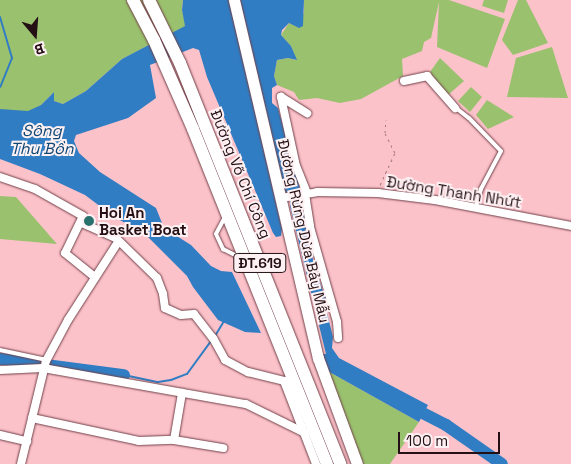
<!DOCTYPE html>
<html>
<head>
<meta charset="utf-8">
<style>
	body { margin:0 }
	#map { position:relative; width:571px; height:464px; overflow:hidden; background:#fcc2ca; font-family:"Space Grotesk",sans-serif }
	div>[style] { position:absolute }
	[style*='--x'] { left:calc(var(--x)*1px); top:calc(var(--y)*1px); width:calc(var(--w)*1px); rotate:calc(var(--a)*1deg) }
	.green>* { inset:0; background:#9ac16e }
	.water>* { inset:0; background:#317dc3 }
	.stream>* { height:2px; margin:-1px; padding:0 1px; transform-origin:1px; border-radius:1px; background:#317dc3 }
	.river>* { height:12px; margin:-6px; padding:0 6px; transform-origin:6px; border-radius:6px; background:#317dc3 }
	.path>* { height:1px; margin-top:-0.5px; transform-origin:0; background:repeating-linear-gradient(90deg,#a2787e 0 2.5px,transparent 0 6.5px) }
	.roads { filter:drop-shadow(0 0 1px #724149) drop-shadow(0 0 1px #724149) }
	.lane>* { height:4px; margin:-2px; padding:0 2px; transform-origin:2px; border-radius:2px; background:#fff }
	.street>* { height:8px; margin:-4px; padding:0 4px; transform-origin:4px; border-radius:4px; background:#fff }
	.secondary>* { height:11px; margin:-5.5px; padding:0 5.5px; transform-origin:5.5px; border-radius:5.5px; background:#fff }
	.primary>* { height:12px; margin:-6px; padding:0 6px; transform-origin:6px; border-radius:6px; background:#fff }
	.dots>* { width:14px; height:14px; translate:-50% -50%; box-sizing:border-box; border:2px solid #fef1f3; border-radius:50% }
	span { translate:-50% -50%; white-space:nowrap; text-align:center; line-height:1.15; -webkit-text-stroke:4px #fef1f3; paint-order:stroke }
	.shield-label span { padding:1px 4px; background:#fef1f3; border:1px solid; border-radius:4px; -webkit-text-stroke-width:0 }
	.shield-label { font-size:14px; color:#241014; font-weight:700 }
	.street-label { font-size:15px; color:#241014 }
	.poi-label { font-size:15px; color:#241014; font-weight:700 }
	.left { translate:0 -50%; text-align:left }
	.water-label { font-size:16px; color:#0f4674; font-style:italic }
	.north { position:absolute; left:10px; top:10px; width:50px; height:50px; -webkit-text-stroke:4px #fef1f3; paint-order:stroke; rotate:162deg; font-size:14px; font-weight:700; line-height:20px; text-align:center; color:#241014 }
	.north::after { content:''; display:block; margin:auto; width:18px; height:22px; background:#241014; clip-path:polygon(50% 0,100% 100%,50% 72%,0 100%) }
	.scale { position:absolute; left:398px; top:432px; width:102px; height:22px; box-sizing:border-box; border:2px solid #241014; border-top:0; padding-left:6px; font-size:15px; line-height:18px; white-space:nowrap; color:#241014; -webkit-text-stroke:4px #fef1f3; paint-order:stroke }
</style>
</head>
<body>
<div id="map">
	<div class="green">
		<i style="clip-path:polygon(0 0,183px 0,182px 10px,186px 26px,122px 59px,86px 91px,63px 104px,54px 101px,54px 92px,41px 105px,28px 112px,2px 111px,0 109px)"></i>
		<i style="clip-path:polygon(304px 0,449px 0,505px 19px,487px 68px,437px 47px,439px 2px,431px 38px,424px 42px,422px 51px,402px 59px,403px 76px,361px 99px,340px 103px,317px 98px,299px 100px,294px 92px,277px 85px,274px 76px,277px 60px,288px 58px,296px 60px,291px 46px,281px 35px,289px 23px,299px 27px,304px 12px)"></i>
		<i style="clip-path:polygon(484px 0,508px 0,504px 13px,482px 6px)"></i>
		<i style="clip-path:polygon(518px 0,526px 0,548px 43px,513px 55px,502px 40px)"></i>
		<i style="clip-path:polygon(552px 47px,568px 98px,507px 97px,516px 58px)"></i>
		<i style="clip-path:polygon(440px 58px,464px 81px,448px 95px,430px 72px)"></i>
		<i style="clip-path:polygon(471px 87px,482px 97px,470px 112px,458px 101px)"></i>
		<i style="clip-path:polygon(487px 100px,514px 117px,488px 129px,476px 115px)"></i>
		<i style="clip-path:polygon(0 196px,16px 197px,57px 244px,0 239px)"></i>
		<i style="clip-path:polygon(324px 369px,419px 422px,390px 464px,360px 464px)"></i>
	</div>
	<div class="water">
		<i style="clip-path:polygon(183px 0,229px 0,282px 229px,281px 236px,276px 237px,273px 233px,207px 77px,199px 50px,193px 48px,150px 65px,156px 98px,128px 118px,76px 135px,74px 141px,79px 153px,100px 172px,156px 208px,164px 228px,191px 245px,211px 266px,221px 271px,232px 272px,261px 333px,245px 332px,218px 320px,193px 287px,187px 276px,146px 235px,113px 216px,85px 195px,40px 174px,0 159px,0 109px,28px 111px,41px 105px,54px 92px,54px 101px,63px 104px,86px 91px,122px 59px,185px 26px,182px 10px)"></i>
		<i style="clip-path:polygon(240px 0,304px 0,303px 26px,299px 28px,289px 23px,282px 30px,281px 35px,291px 46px,297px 60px,288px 58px,277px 60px,274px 76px,277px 85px,272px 88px,272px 103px,278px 108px,301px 193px,313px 260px,326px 301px,326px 309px,333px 337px,332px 348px,339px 358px,428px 405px,419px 422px,324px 369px,319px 354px,326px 354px,290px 206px,290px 195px,285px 191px)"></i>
	</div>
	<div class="stream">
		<i style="--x:0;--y:17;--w:43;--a:73.7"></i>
		<i style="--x:12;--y:58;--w:31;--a:112"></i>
		<i style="--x:215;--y:336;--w:17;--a:-59"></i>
		<i style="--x:124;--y:375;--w:35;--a:12"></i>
		<i style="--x:158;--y:382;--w:13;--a:-9"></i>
		<i style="--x:171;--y:380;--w:17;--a:-21"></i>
		<i style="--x:187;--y:374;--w:41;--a:-54"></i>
	</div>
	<div class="river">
		<i style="--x:0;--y:359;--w:125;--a:7.4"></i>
		<i style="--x:409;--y:406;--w:42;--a:27.2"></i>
		<i style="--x:446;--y:425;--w:68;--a:34.9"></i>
	</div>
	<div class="path">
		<i style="--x:380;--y:185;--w:35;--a:-65"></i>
		<i style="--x:395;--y:153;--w:22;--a:-117"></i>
		<i style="--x:385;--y:133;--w:13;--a:-86"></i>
	</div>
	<div class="roads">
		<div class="lane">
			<i style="--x:456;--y:108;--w:16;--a:38"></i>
			<i style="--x:469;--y:118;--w:46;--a:45.9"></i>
			<i style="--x:501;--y:151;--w:43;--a:117.8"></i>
			<i style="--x:481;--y:189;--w:19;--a:106"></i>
			<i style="--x:225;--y:217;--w:19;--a:118"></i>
			<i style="--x:216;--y:234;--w:17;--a:65"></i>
			<i style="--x:223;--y:249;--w:20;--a:27"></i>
			<i style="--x:0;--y:350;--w:48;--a:12"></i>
		</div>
		<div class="street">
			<i style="--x:404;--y:81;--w:24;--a:-12"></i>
			<i style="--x:427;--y:76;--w:43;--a:48.8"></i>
			<i style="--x:0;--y:177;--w:37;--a:19"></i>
			<i style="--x:35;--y:189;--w:55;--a:29.4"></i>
			<i style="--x:83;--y:216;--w:41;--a:115.9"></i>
			<i style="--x:65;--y:253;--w:38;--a:39"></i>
			<i style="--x:307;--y:193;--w:29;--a:-112"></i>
			<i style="--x:296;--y:166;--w:71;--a:-102.3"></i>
			<i style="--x:281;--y:97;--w:31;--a:32"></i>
			<i style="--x:305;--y:194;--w:33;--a:81"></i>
			<i style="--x:310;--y:227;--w:99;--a:74.1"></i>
			<i style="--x:337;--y:322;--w:16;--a:86"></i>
			<i style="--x:281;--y:198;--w:36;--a:-9"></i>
			<i style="--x:317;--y:192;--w:61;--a:0.9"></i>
			<i style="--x:378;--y:193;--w:57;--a:7"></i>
			<i style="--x:435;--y:200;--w:138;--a:10.8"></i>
			<i style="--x:82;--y:223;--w:37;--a:24"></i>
			<i style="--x:116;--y:238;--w:57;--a:44.3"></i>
			<i style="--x:157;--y:278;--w:17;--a:69"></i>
			<i style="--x:163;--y:294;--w:14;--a:82"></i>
			<i style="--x:165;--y:308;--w:17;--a:24"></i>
			<i style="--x:181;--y:315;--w:13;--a:-4"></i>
			<i style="--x:194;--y:314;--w:31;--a:52"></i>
			<i style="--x:213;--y:338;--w:25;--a:61"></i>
			<i style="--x:225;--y:360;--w:26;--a:28"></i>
			<i style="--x:248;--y:372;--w:37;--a:14"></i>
			<i style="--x:284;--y:381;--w:89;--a:68.9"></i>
			<i style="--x:0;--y:370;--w:43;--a:-2.7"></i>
			<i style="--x:43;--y:368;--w:206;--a:10.1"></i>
			<i style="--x:246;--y:404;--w:66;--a:26.2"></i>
			<i style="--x:32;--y:418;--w:109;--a:12.1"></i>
			<i style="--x:139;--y:441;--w:35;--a:-2"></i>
			<i style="--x:174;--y:440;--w:50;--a:9.3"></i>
			<i style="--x:0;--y:435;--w:28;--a:13"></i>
			<i style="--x:174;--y:440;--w:48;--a:-80.3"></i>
			<i style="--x:21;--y:464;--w:106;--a:-76.4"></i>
			<i style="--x:46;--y:361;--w:47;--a:-61.8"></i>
			<i style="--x:68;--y:320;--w:93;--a:-57.3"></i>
		</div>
		<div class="secondary">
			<i style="--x:234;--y:0;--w:368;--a:76.8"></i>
			<i style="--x:318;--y:358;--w:113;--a:69.8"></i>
		</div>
		<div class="primary">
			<i style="--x:133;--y:0;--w:45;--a:62.3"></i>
			<i style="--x:154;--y:40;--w:97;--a:66.3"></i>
			<i style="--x:193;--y:129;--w:361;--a:68.2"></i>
			<i style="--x:149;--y:0;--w:70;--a:63.8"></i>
			<i style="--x:180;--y:63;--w:432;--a:68.2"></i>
		</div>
	</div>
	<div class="dots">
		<i style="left:89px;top:221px;background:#28716d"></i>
	</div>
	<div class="shield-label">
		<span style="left:260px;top:263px">ĐT.619</span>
	</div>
	<div class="street-label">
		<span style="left:241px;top:174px;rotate:68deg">Đường Võ Chí Công</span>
		<span style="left:454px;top:192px;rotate:9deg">Đường Thanh Nhứt</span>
		<span style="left:304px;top:231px;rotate:77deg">Đường Rừng Dừa Bảy Mẫu</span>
	</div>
	<div class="poi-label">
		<span class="left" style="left:99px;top:221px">Hoi An<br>Basket Boat</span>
	</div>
	<div class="water-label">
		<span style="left:42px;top:140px">Sông<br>Thu Bồn</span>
	</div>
	<div class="north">B</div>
	<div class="scale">100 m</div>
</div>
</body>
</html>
